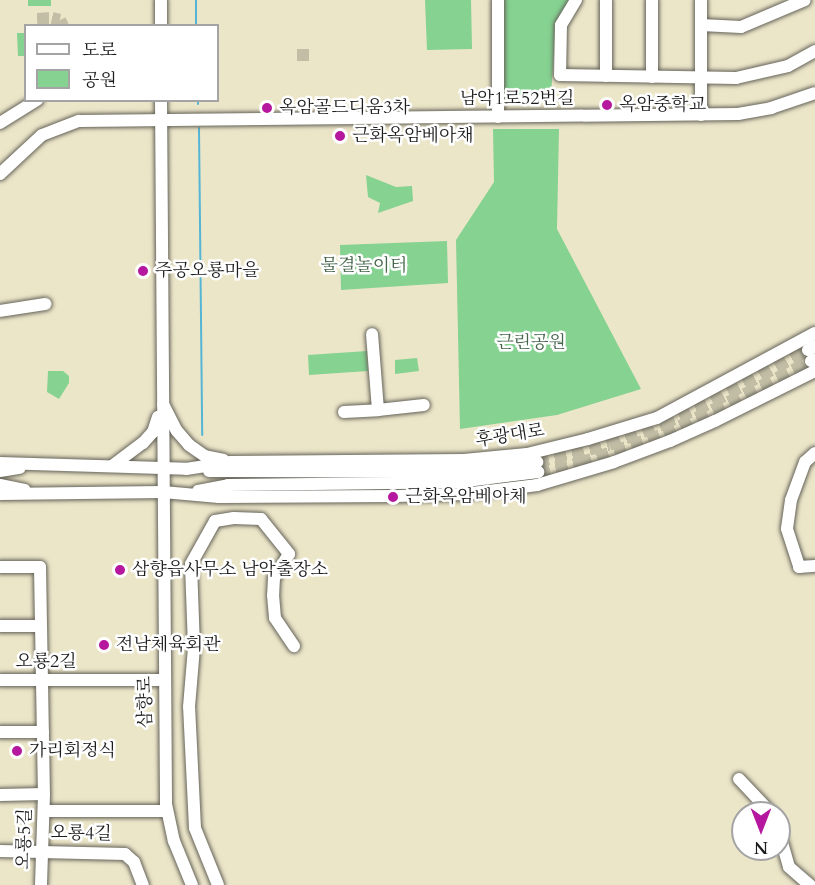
<!DOCTYPE html>
<html>
<head>
<meta charset="utf-8">
<style>
	body { margin:0 }
	#map { position:relative; width:815px; height:885px; overflow:hidden; background:#ece6c9; font-family:Cardo,"Noto Serif KR",serif }
	div>[style] { position:absolute }
	[style*='--x'] { left:calc(var(--x)*1px); top:calc(var(--y)*1px); width:calc(var(--w)*1px); rotate:calc(var(--a)*1deg) }
	.green>* { inset:0; background:#85d291 }
	.stream>* { height:2px; margin:-1px; padding:0 1px; transform-origin:1px; border-radius:1px; background:#55b5d4 }
	.minor-tunnel>* { height:12px; margin-top:-6px; transform-origin:0; background:repeating-linear-gradient(90deg,#c2bea6 0 12px,transparent 0 18px) }
	.roads { filter:drop-shadow(0 0 2px #656359) drop-shadow(0 0 2px #656359) }
	.minor>* { height:12px; margin:-6px; padding:0 6px; transform-origin:6px; border-radius:6px; background:#fff }
	.dots>* { width:16px; height:16px; translate:-50% -50%; box-sizing:border-box; border:3px solid #fff; border-radius:50% }
	span { translate:-50% -50%; white-space:nowrap; text-align:center; line-height:1.15; -webkit-text-stroke:5px #fff; paint-order:stroke }
	.street-label { font-size:18px; color:#1c1c1c }
	.poi-label { font-size:18px; color:#1c1c1c }
	.left { translate:0 -50%; text-align:left }
	.park-label { font-size:18px; color:#46654b }
	.legend { position:absolute; left:24px; top:24px; width:195px; height:78px; box-sizing:border-box; background:#fff; border:2px solid #a4a4a4; margin:0; padding:8px 10px; list-style:none; font-size:18px; color:#1c1c1c }
	.legend li { display:flex; align-items:center; gap:12px; height:30px }
	.legend b { width:30px; border:2px solid #a4a4a4 }
	.north { position:absolute; left:731px; top:801px; width:60px; height:60px; box-sizing:border-box; background:#fff; border:2px solid #a4a4a4; border-radius:50%; rotate:180deg; font-size:16px; font-weight:700; line-height:24px; text-align:center; color:#1c1c1c }
	.north::after { content:''; display:block; margin:auto; width:21px; height:27px; background:#b5179e; clip-path:polygon(50% 0,100% 100%,50% 72%,0 100%) }
</style>
</head>
<body>
<div id="map">
	<div class="green">
		<i style="clip-path:polygon(28px 0,51px 0,51px 6px,28px 6px)"></i>
		<i style="clip-path:polygon(425px 0,471px 0,472px 49px,427px 50px)"></i>
		<i style="clip-path:polygon(503px 0,571px 0,559px 22px,555px 37px,551px 95px,501px 95px)"></i>
		<i style="clip-path:polygon(17px 33px,25px 33px,25px 56px,18px 56px)"></i>
		<i style="clip-path:polygon(493px 129px,559px 129px,557px 229px,641px 389px,557px 415px,460px 429px,456px 240px,494px 182px)"></i>
		<i style="clip-path:polygon(366px 175px,396px 187px,412px 186px,413px 201px,378px 213px,380px 203px,368px 197px)"></i>
		<i style="clip-path:polygon(447px 241px,448px 283px,341px 290px,340px 245px)"></i>
		<i style="clip-path:polygon(367px 351px,368px 371px,309px 375px,308px 355px)"></i>
		<i style="clip-path:polygon(417px 358px,419px 371px,395px 374px,395px 360px)"></i>
		<i style="clip-path:polygon(48px 371px,63px 371px,69px 376px,69px 383px,59px 399px,47px 392px)"></i>
	</div>
	<div class="stream">
		<i style="--x:196;--y:0;--w:26;--a:90"></i>
		<i style="--x:198;--y:100;--w:4;--a:90"></i>
		<i style="--x:199;--y:128;--w:307;--a:89.4"></i>
	</div>
	<div class="minor-tunnel">
		<i style="--x:37;--y:19;--w:15;--a:-4"></i>
		<i style="--x:52;--y:18;--w:8;--a:14"></i>
		<i style="--x:60;--y:20;--w:7;--a:63"></i>
		<i style="--x:303;--y:49;--w:17;--a:90"></i>
		<i style="--x:537;--y:462;--w:74;--a:-13.3"></i>
		<i style="--x:609;--y:445;--w:58;--a:-21.3"></i>
		<i style="--x:663;--y:424;--w:55;--a:-23.7"></i>
		<i style="--x:713;--y:402;--w:108;--a:-28.7"></i>
		<i style="--x:538;--y:472;--w:43;--a:-12.1"></i>
		<i style="--x:580;--y:463;--w:89;--a:-19"></i>
		<i style="--x:664;--y:434;--w:164;--a:-26.4"></i>
	</div>
	<div class="roads">
		<div class="minor">
			<i style="--x:161;--y:0;--w:26;--a:90"></i>
			<i style="--x:498;--y:0;--w:117;--a:90"></i>
			<i style="--x:576;--y:0;--w:29;--a:121"></i>
			<i style="--x:561;--y:25;--w:50;--a:91.1"></i>
			<i style="--x:560;--y:75;--w:176;--a:1"></i>
			<i style="--x:736;--y:78;--w:53;--a:-13"></i>
			<i style="--x:788;--y:66;--w:31;--a:-29"></i>
			<i style="--x:606;--y:0;--w:76;--a:90"></i>
			<i style="--x:652;--y:0;--w:77;--a:90"></i>
			<i style="--x:701;--y:0;--w:115;--a:90"></i>
			<i style="--x:701;--y:25;--w:40;--a:2.9"></i>
			<i style="--x:741;--y:27;--w:69;--a:-22.9"></i>
			<i style="--x:161;--y:100;--w:704;--a:89.59"></i>
			<i style="--x:166;--y:804;--w:38;--a:78"></i>
			<i style="--x:174;--y:841;--w:48;--a:67.8"></i>
			<i style="--x:0;--y:123;--w:44;--a:-31.9"></i>
			<i style="--x:0;--y:174;--w:57;--a:-42.9"></i>
			<i style="--x:42;--y:135;--w:40;--a:-21"></i>
			<i style="--x:79;--y:121;--w:659;--a:-0.61"></i>
			<i style="--x:738;--y:114;--w:34;--a:-10"></i>
			<i style="--x:771;--y:108;--w:46;--a:-18.8"></i>
			<i style="--x:0;--y:311;--w:46;--a:-8.8"></i>
			<i style="--x:808;--y:350;--w:8;--a:-30"></i>
			<i style="--x:811;--y:361;--w:4;--a:-27"></i>
			<i style="--x:163;--y:404;--w:30;--a:63"></i>
			<i style="--x:177;--y:431;--w:18;--a:49"></i>
			<i style="--x:189;--y:445;--w:19;--a:35"></i>
			<i style="--x:205;--y:456;--w:19;--a:12"></i>
			<i style="--x:378;--y:410;--w:46;--a:-6.2"></i>
			<i style="--x:344;--y:412;--w:34;--a:-3"></i>
			<i style="--x:378;--y:410;--w:76;--a:-94.5"></i>
			<i style="--x:815;--y:453;--w:13;--a:138"></i>
			<i style="--x:805;--y:462;--w:40;--a:110.2"></i>
			<i style="--x:791;--y:500;--w:29;--a:98"></i>
			<i style="--x:787;--y:529;--w:40;--a:72"></i>
			<i style="--x:799;--y:567;--w:16;--a:-4"></i>
			<i style="--x:0;--y:463;--w:186;--a:1.8"></i>
			<i style="--x:186;--y:469;--w:46;--a:-8.8"></i>
			<i style="--x:231;--y:462;--w:233;--a:-0.5"></i>
			<i style="--x:464;--y:460;--w:63;--a:-5.4"></i>
			<i style="--x:527;--y:454;--w:63;--a:-13.8"></i>
			<i style="--x:588;--y:439;--w:72;--a:-16.9"></i>
			<i style="--x:657;--y:418;--w:179;--a:-28.3"></i>
			<i style="--x:112;--y:466;--w:39;--a:-37"></i>
			<i style="--x:143;--y:443;--w:15;--a:-48"></i>
			<i style="--x:153;--y:432;--w:16;--a:-72"></i>
			<i style="--x:0;--y:471;--w:20;--a:-9"></i>
			<i style="--x:209;--y:471;--w:250;--a:0.2"></i>
			<i style="--x:459;--y:472;--w:79;--a:-7.3"></i>
			<i style="--x:0;--y:485;--w:25;--a:11"></i>
			<i style="--x:198;--y:491;--w:31;--a:-11"></i>
			<i style="--x:228;--y:485;--w:231;--a:-0.7"></i>
			<i style="--x:459;--y:482;--w:80;--a:-7.2"></i>
			<i style="--x:0;--y:494;--w:163;--a:-0.7"></i>
			<i style="--x:163;--y:492;--w:56;--a:5.1"></i>
			<i style="--x:219;--y:497;--w:177;--a:-0.3"></i>
			<i style="--x:396;--y:496;--w:68;--a:-1.7"></i>
			<i style="--x:464;--y:494;--w:74;--a:-7"></i>
			<i style="--x:537;--y:485;--w:80;--a:-16.6"></i>
			<i style="--x:614;--y:462;--w:60;--a:-20.6"></i>
			<i style="--x:670;--y:441;--w:49;--a:-24"></i>
			<i style="--x:715;--y:421;--w:112;--a:-26.6"></i>
			<i style="--x:0;--y:567;--w:40;--a:0"></i>
			<i style="--x:40;--y:567;--w:227;--a:89"></i>
			<i style="--x:44;--y:794;--w:91;--a:91.9"></i>
			<i style="--x:0;--y:626;--w:41;--a:0"></i>
			<i style="--x:0;--y:680;--w:164;--a:0"></i>
			<i style="--x:0;--y:732;--w:43;--a:0"></i>
			<i style="--x:739;--y:779;--w:47;--a:46.7"></i>
			<i style="--x:0;--y:795;--w:44;--a:-1.3"></i>
			<i style="--x:44;--y:811;--w:123;--a:0"></i>
			<i style="--x:779;--y:832;--w:36;--a:74"></i>
			<i style="--x:789;--y:867;--w:28;--a:41"></i>
			<i style="--x:0;--y:851;--w:125;--a:1.4"></i>
			<i style="--x:125;--y:854;--w:12;--a:42"></i>
			<i style="--x:134;--y:862;--w:25;--a:69"></i>
			<i style="--x:218;--y:885;--w:61;--a:-112"></i>
			<i style="--x:195;--y:828;--w:121;--a:-92.8"></i>
			<i style="--x:189;--y:707;--w:60;--a:-85.2"></i>
			<i style="--x:194;--y:647;--w:83;--a:-92.1"></i>
			<i style="--x:191;--y:564;--w:49;--a:-60.8"></i>
			<i style="--x:215;--y:521;--w:19;--a:-9"></i>
			<i style="--x:234;--y:518;--w:27;--a:2"></i>
			<i style="--x:261;--y:519;--w:45;--a:51.3"></i>
			<i style="--x:289;--y:554;--w:28;--a:122"></i>
			<i style="--x:274;--y:578;--w:17;--a:93"></i>
			<i style="--x:273;--y:595;--w:23;--a:85"></i>
			<i style="--x:275;--y:618;--w:34;--a:56"></i>
		</div>
	</div>
	<div class="dots">
		<i style="left:607px;top:105px;background:#b5179e"></i>
		<i style="left:267px;top:108px;background:#b5179e"></i>
		<i style="left:340px;top:136px;background:#b5179e"></i>
		<i style="left:143px;top:271px;background:#b5179e"></i>
		<i style="left:393px;top:497px;background:#b5179e"></i>
		<i style="left:120px;top:570px;background:#b5179e"></i>
		<i style="left:104px;top:645px;background:#b5179e"></i>
		<i style="left:17px;top:751px;background:#b5179e"></i>
	</div>
	<div class="street-label">
		<span style="left:517px;top:99px">남악1로52번길</span>
		<span style="left:510px;top:436px;rotate:-9deg">후광대로</span>
		<span style="left:46px;top:662px">오룡2길</span>
		<span style="left:146px;top:702px;rotate:-91deg">삼향로</span>
		<span style="left:81px;top:834px;rotate:1deg">오룡4길</span>
		<span style="left:25px;top:839px;rotate:-88deg">오룡5길</span>
	</div>
	<div class="poi-label">
		<span class="left" style="left:619px;top:105px">옥암중학교</span>
		<span class="left" style="left:279px;top:108px">옥암골드디움3차</span>
		<span class="left" style="left:352px;top:136px">근화옥암베아채</span>
		<span class="left" style="left:155px;top:271px">주공오룡마을</span>
		<span class="left" style="left:405px;top:497px">근화옥암베아체</span>
		<span class="left" style="left:132px;top:570px">삼향읍사무소 남악출장소</span>
		<span class="left" style="left:116px;top:645px">전남체육회관</span>
		<span class="left" style="left:29px;top:751px">가리회정식</span>
	</div>
	<div class="park-label">
		<span style="left:364px;top:266px">물결놀이터</span>
		<span style="left:531px;top:343px">근린공원</span>
	</div>
	<ul class="legend">
	<li><b style="height:8px;background:#fff"></b>도로</li>
	<li><b style="height:16px;background:#85d291"></b>공원</li>
	</ul>
	<div class="north">N</div>
</div>
</body>
</html>
